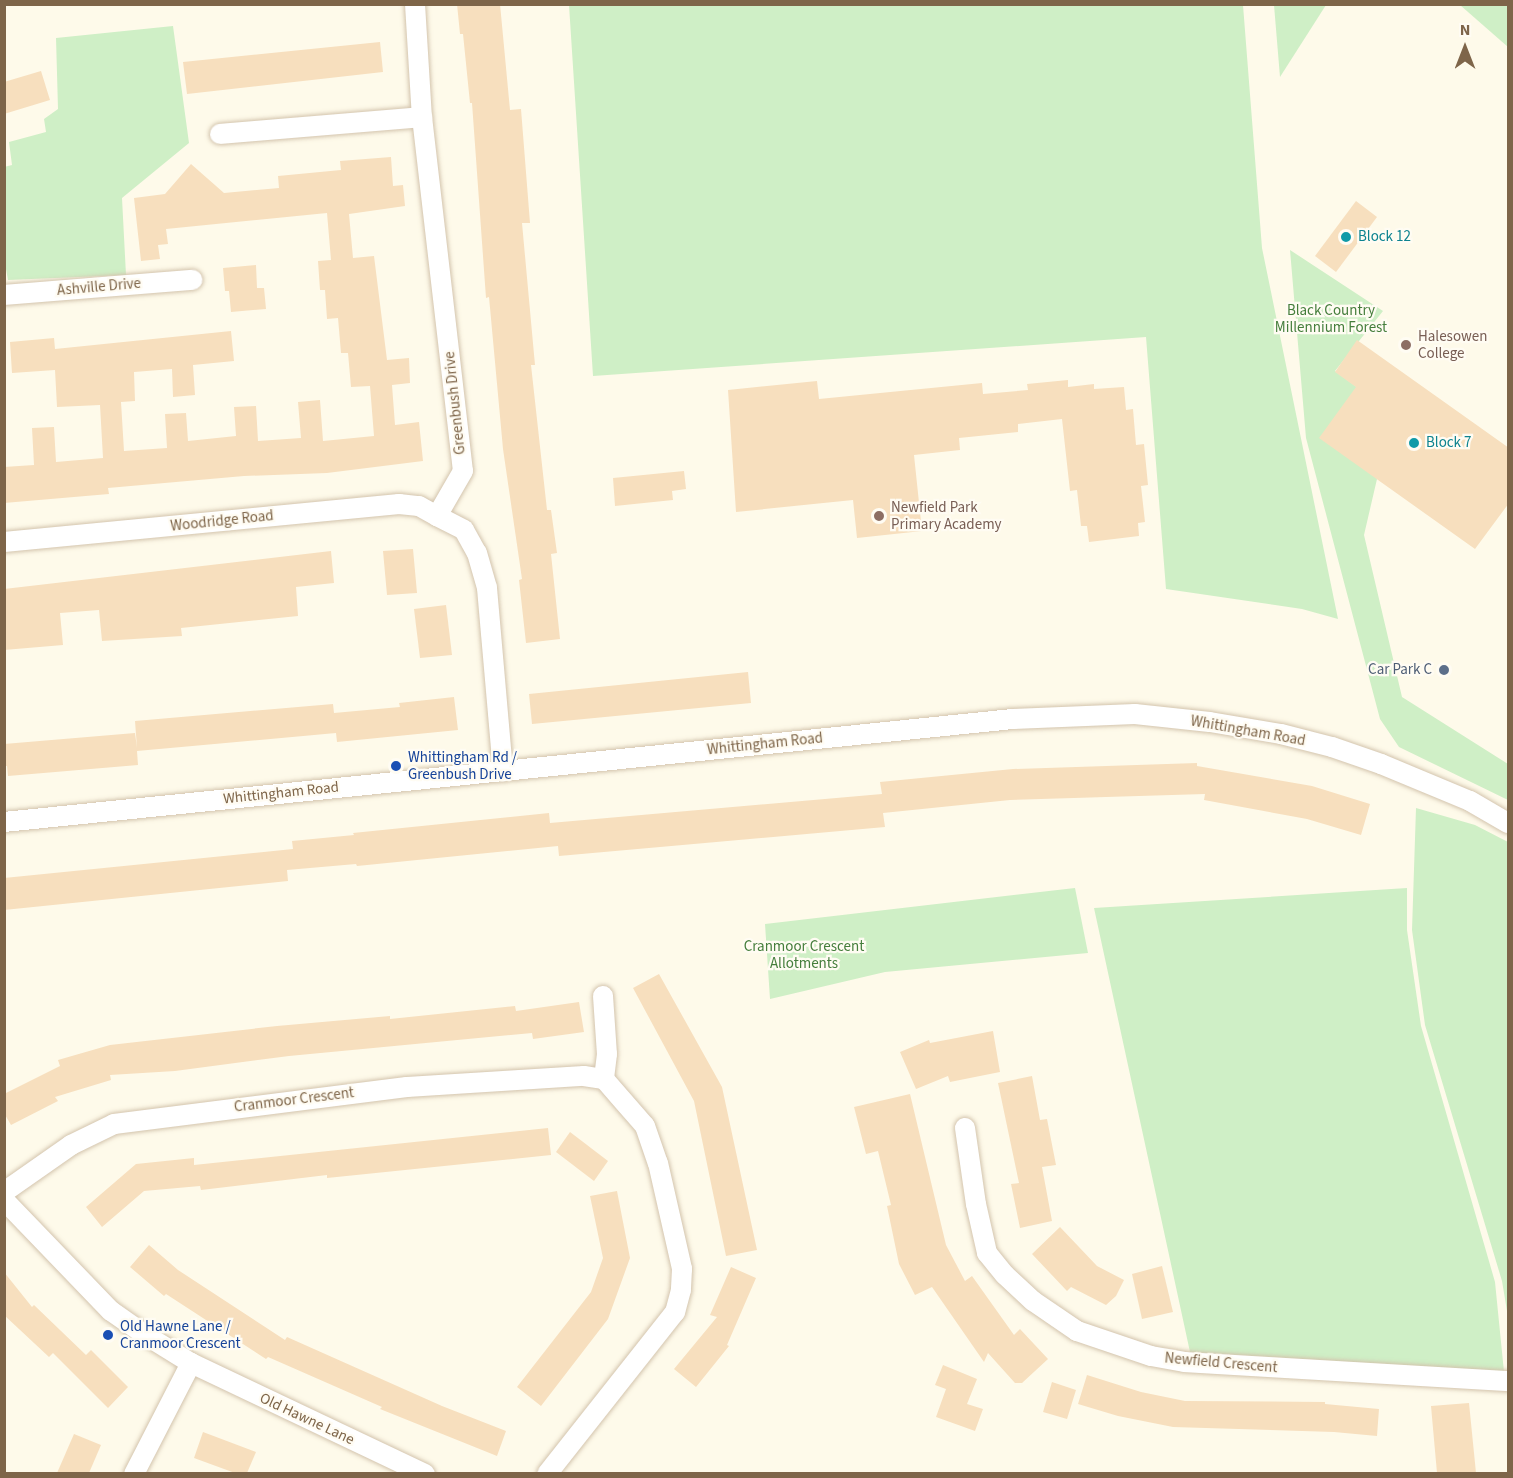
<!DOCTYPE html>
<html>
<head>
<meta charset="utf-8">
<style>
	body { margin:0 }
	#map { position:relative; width:1513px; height:1478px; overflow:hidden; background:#fefaea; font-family:"Source Sans 3",sans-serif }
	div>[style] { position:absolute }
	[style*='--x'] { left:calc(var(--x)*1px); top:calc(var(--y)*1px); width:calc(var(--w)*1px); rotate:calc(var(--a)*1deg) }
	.green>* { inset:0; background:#cfefc6 }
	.building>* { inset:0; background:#f7dfbe }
	.roads { filter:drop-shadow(0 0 2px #d3c4ad) drop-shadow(0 0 2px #d3c4ad) }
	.street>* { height:20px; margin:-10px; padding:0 10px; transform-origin:10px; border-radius:10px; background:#fff }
	.dots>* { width:16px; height:16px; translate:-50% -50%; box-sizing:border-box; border:3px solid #fffcf3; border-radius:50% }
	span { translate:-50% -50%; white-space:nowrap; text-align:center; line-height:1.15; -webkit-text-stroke:4.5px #fffcf3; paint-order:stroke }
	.culture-label { font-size:15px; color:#0d838f }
	.left { translate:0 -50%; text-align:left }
	.street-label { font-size:15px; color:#7e6549 }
	.park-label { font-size:15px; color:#457e3c }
	.education-label { font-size:15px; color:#785e54 }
	.service-label { font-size:15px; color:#4e5e75 }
	.right { translate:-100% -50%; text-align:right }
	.transit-label { font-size:15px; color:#164399 }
	.frame { position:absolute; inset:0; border:6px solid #7e6549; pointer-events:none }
	.north { position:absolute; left:1435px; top:18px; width:60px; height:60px; -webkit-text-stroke:4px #fffcf3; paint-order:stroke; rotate:0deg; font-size:16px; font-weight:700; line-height:24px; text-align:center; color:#7e6549 }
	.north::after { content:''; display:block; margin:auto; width:21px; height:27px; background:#7e6549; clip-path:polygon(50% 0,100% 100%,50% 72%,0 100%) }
</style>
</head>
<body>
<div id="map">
	<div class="green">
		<i style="clip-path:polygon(569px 5px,1243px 5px,1262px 248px,1338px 619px,1302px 609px,1166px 589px,1146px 337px,593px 376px)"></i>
		<i style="clip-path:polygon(1274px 5px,1326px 5px,1280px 77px)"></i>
		<i style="clip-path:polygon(1460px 5px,1508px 5px,1508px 47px)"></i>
		<i style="clip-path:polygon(173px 26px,189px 143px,122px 198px,126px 275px,8px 280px,4px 258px,4px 167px,12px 165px,9px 142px,46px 132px,44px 119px,58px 109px,56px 38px)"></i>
		<i style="clip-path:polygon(1290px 250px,1383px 311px,1335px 371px,1358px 388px,1377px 479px,1364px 535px,1402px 697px,1508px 764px,1508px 800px,1399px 747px,1380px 719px,1306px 438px)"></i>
		<i style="clip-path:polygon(1416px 808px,1475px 825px,1508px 842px,1508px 1317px,1502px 1281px,1425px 1025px,1412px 930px)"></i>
		<i style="clip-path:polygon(1075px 888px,1088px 953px,885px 972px,770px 999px,765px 924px)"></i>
		<i style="clip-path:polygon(1407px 888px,1407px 930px,1421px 1026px,1495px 1282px,1504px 1372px,1190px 1352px,1094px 908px)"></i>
	</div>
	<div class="building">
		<i style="clip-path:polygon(457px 4px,500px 4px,510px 110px,521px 109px,530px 223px,522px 223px,535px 365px,531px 365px,547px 510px,551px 510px,557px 553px,551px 554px,560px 639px,526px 643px,519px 580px,522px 579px,503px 449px,489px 297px,486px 298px,472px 103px,470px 103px,463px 34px,460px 34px)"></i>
		<i style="clip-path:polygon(380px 42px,383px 72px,187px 94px,183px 62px)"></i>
		<i style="clip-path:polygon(41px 71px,50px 100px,4px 114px,4px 82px)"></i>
		<i style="clip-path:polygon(391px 157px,393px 186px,403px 185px,405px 206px,349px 214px,353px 258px,374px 256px,387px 360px,409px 358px,410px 383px,392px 385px,395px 425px,419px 422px,423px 461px,327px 473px,244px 476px,108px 488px,109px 494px,4px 503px,4px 467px,34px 465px,32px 428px,54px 427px,56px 462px,103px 458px,100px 405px,57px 407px,55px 370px,12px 373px,10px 342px,54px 338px,55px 349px,231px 331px,234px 361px,193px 365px,195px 395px,173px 397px,172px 369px,134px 372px,135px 401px,121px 402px,124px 451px,167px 448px,165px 414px,186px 413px,188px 441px,236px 436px,234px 407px,256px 406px,258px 441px,301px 438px,298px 402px,320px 400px,323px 441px,374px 436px,370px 386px,351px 387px,348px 353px,341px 353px,338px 318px,327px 319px,325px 290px,320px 290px,318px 261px,331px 260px,327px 213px,166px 229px,168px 244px,158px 245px,160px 259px,141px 261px,134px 198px,165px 194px,191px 164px,224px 193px,279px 188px,278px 176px,341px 170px,340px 161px)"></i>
		<i style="clip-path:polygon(1356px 201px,1377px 217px,1336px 272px,1315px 256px)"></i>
		<i style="clip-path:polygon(256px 265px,257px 288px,264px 288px,266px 309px,231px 312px,229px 291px,225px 291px,223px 268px)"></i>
		<i style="clip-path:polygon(1357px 340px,1509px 448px,1509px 503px,1475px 549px,1319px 438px,1356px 387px,1335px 372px)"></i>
		<i style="clip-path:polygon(1068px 380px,1068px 387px,1094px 384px,1094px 389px,1124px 387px,1126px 410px,1133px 409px,1136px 445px,1144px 444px,1148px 485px,1141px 486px,1145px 522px,1138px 523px,1139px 536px,1089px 542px,1087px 526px,1081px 526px,1077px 490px,1070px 491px,1062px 419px,1018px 424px,1018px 432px,959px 438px,960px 450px,914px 455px,922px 531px,857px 538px,853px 500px,736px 512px,728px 390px,817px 381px,819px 399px,982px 383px,983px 394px,1028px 390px,1027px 384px)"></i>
		<i style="clip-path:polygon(684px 471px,686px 489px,672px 491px,673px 500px,615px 506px,613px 478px)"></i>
		<i style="clip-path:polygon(413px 549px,417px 593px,387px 595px,383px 551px)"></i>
		<i style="clip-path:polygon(331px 551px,334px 583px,296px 587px,298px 616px,181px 628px,182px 636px,102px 641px,99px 610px,60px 613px,63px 645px,4px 650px,4px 589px)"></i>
		<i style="clip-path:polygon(446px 605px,452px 655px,420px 658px,414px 609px)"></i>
		<i style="clip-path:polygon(748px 672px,751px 703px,532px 724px,529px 694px)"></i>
		<i style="clip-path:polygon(454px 697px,458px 730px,337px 742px,336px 733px,137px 751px,138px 765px,8px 776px,7px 766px,4px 766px,4px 744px,135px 733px,137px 748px,135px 721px,333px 704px,334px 713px,400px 707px,399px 703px)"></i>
		<i style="clip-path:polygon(1197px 763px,1197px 766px,1312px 786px,1370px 804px,1361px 835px,1307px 819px,1204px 800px,1205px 794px,1010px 800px,883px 813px,885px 827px,559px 856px,558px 846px,357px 866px,356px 864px,287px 870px,288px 881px,4px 910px,4px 878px,293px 849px,292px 841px,354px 835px,353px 833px,549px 813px,550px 823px,882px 794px,880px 782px,1013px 769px)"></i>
		<i style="clip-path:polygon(659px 974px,722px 1087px,757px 1250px,726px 1256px,694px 1101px,633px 988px)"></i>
		<i style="clip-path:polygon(579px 1002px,584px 1032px,533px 1039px,532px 1033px,289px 1056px,175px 1071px,110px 1075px,111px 1080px,55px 1097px,58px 1101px,11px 1125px,4px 1113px,4px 1094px,60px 1066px,58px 1060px,110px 1045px,277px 1026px,390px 1016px,390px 1019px,515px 1006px,516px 1011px)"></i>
		<i style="clip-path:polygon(993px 1031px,1000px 1072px,950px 1082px,948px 1076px,916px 1089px,900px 1052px,929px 1040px,930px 1043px)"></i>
		<i style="clip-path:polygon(1032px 1076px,1040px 1120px,1047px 1119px,1056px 1165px,1042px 1167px,1052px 1221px,1020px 1228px,1011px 1184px,1019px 1183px,998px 1083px)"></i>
		<i style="clip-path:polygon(910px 1094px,946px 1245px,965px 1281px,972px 1276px,1014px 1335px,1020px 1329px,1048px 1359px,1022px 1383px,1015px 1383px,988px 1353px,984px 1362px,932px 1287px,915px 1295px,899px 1264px,887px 1206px,891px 1205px,878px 1151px,866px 1154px,854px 1107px)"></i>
		<i style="clip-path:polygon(548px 1128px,551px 1155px,327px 1178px,327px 1175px,201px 1190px,200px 1186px,144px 1191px,102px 1227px,86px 1207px,136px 1164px,194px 1158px,194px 1165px)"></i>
		<i style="clip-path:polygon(570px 1132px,608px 1161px,594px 1181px,556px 1152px)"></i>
		<i style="clip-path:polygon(617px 1191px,630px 1258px,608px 1319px,541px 1406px,517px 1387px,591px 1292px,603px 1258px,590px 1196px)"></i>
		<i style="clip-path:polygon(1060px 1227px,1097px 1266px,1124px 1280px,1116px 1296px,1106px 1305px,1071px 1287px,1067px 1291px,1032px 1254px)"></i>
		<i style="clip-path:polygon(149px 1245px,178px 1270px,285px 1340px,287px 1337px,442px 1406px,506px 1431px,497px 1456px,380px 1409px,382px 1407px,268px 1357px,266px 1359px,166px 1294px,164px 1296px,130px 1267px)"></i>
		<i style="clip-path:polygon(1162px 1266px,1173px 1312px,1142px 1319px,1132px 1274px)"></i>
		<i style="clip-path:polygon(731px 1267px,756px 1278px,727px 1345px,729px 1346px,696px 1387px,674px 1369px,717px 1317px,710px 1315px)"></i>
		<i style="clip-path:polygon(4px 1272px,32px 1307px,34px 1305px,86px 1355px,91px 1350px,128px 1387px,108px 1408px,53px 1353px,49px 1357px,4px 1315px)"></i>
		<i style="clip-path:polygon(943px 1365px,977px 1379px,967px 1404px,983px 1409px,975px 1431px,936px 1417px,946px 1389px,935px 1385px)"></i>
		<i style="clip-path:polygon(1087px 1375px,1141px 1392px,1185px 1401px,1325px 1402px,1325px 1404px,1379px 1409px,1377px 1436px,1334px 1432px,1173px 1427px,1118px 1416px,1078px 1404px)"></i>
		<i style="clip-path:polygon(1052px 1382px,1076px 1390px,1067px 1419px,1043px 1412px)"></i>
		<i style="clip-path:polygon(1469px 1403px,1476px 1473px,1437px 1473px,1431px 1406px)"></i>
		<i style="clip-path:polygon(203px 1432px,256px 1452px,247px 1473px,235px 1473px,194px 1458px)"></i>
		<i style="clip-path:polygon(74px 1434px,101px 1445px,89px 1473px,57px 1473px)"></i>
	</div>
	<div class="roads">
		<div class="street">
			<i style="--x:415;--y:4;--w:113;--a:86.5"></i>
			<i style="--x:422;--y:117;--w:356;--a:83.4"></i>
			<i style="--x:463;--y:471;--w:52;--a:120"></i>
			<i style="--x:437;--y:516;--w:30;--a:27"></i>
			<i style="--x:464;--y:530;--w:26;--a:61"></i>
			<i style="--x:477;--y:553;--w:36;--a:74"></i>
			<i style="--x:487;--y:588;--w:184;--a:85"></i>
			<i style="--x:220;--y:134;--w:203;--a:-4.8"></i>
			<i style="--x:4;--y:295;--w:189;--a:-4.6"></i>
			<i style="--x:4;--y:542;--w:397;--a:-5.5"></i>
			<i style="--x:399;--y:504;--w:20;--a:6"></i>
			<i style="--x:419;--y:506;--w:21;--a:29"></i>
			<i style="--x:4;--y:822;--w:1014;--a:-5.83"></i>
			<i style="--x:1013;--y:719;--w:122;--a:-2.3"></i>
			<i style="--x:1135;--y:714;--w:75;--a:6.1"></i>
			<i style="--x:1210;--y:722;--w:72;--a:9.6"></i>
			<i style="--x:1281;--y:734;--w:53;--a:14.3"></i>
			<i style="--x:1332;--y:747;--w:52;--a:19.1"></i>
			<i style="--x:1381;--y:764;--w:96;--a:22.6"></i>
			<i style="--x:1470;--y:801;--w:44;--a:30.1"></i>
			<i style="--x:603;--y:996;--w:58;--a:86.1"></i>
			<i style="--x:607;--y:1054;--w:25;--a:97"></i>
			<i style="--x:965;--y:1128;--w:77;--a:81.8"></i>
			<i style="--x:976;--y:1204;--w:50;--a:77.3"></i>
			<i style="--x:987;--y:1253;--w:28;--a:51"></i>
			<i style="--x:1005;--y:1275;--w:38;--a:43"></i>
			<i style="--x:1033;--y:1301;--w:53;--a:34.3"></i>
			<i style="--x:1077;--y:1331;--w:78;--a:18.7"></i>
			<i style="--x:1151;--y:1356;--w:35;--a:10"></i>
			<i style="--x:1185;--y:1362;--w:324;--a:3.4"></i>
			<i style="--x:4;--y:1192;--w:82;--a:-35"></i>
			<i style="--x:71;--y:1145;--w:48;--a:-26"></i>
			<i style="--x:114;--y:1124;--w:295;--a:-7.2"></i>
			<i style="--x:407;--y:1087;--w:177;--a:-3.6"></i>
			<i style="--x:584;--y:1076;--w:20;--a:9"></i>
			<i style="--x:604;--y:1079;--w:62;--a:48.9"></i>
			<i style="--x:645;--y:1126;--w:39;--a:71"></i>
			<i style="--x:658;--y:1163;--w:109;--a:77.2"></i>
			<i style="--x:682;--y:1269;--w:21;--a:93"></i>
			<i style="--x:681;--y:1290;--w:23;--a:105"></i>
			<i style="--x:675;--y:1312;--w:206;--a:128.3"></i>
			<i style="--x:4;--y:1200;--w:154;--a:46.1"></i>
			<i style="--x:111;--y:1311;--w:40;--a:34.9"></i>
			<i style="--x:144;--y:1334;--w:55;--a:31.7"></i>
			<i style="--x:191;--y:1363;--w:259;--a:25.4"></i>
			<i style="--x:134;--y:1474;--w:125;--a:-62.8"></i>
		</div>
	</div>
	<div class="dots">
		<i style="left:1346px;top:237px;background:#0f9aa8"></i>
		<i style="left:1406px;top:345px;background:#8d6e63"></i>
		<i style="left:1414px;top:443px;background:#0f9aa8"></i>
		<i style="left:879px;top:516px;background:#8d6e63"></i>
		<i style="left:1444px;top:670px;background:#5c6f8a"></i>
		<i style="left:396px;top:766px;background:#1a4fb4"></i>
		<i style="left:108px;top:1335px;background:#1a4fb4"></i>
	</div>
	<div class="culture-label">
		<span class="left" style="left:1358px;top:237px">Block 12</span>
		<span class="left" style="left:1426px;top:443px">Block 7</span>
	</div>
	<div class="street-label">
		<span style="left:99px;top:287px;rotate:-5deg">Ashville Drive</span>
		<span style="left:455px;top:403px;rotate:-96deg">Greenbush Drive</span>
		<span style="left:222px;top:521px;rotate:-6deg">Woodridge Road</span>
		<span style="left:1248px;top:731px;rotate:10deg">Whittingham Road</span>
		<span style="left:765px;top:744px;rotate:-6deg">Whittingham Road</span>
		<span style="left:281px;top:793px;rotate:-6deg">Whittingham Road</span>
		<span style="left:294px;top:1100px;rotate:-7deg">Cranmoor Crescent</span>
		<span style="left:1221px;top:1363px;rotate:5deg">Newfield Crescent</span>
		<span style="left:307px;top:1419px;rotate:25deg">Old Hawne Lane</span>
	</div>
	<div class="park-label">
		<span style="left:1331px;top:319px">Black Country<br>Millennium Forest</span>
		<span style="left:804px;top:955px">Cranmoor Crescent<br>Allotments</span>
	</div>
	<div class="education-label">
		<span class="left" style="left:1418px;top:345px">Halesowen<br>College</span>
		<span class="left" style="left:891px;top:516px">Newfield Park<br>Primary Academy</span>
	</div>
	<div class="service-label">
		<span class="right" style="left:1432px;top:670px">Car Park C</span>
	</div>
	<div class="transit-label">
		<span class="left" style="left:408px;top:766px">Whittingham Rd /<br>Greenbush Drive</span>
		<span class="left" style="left:120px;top:1335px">Old Hawne Lane /<br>Cranmoor Crescent</span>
	</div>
	<div class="frame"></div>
	<div class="north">N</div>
</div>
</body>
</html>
